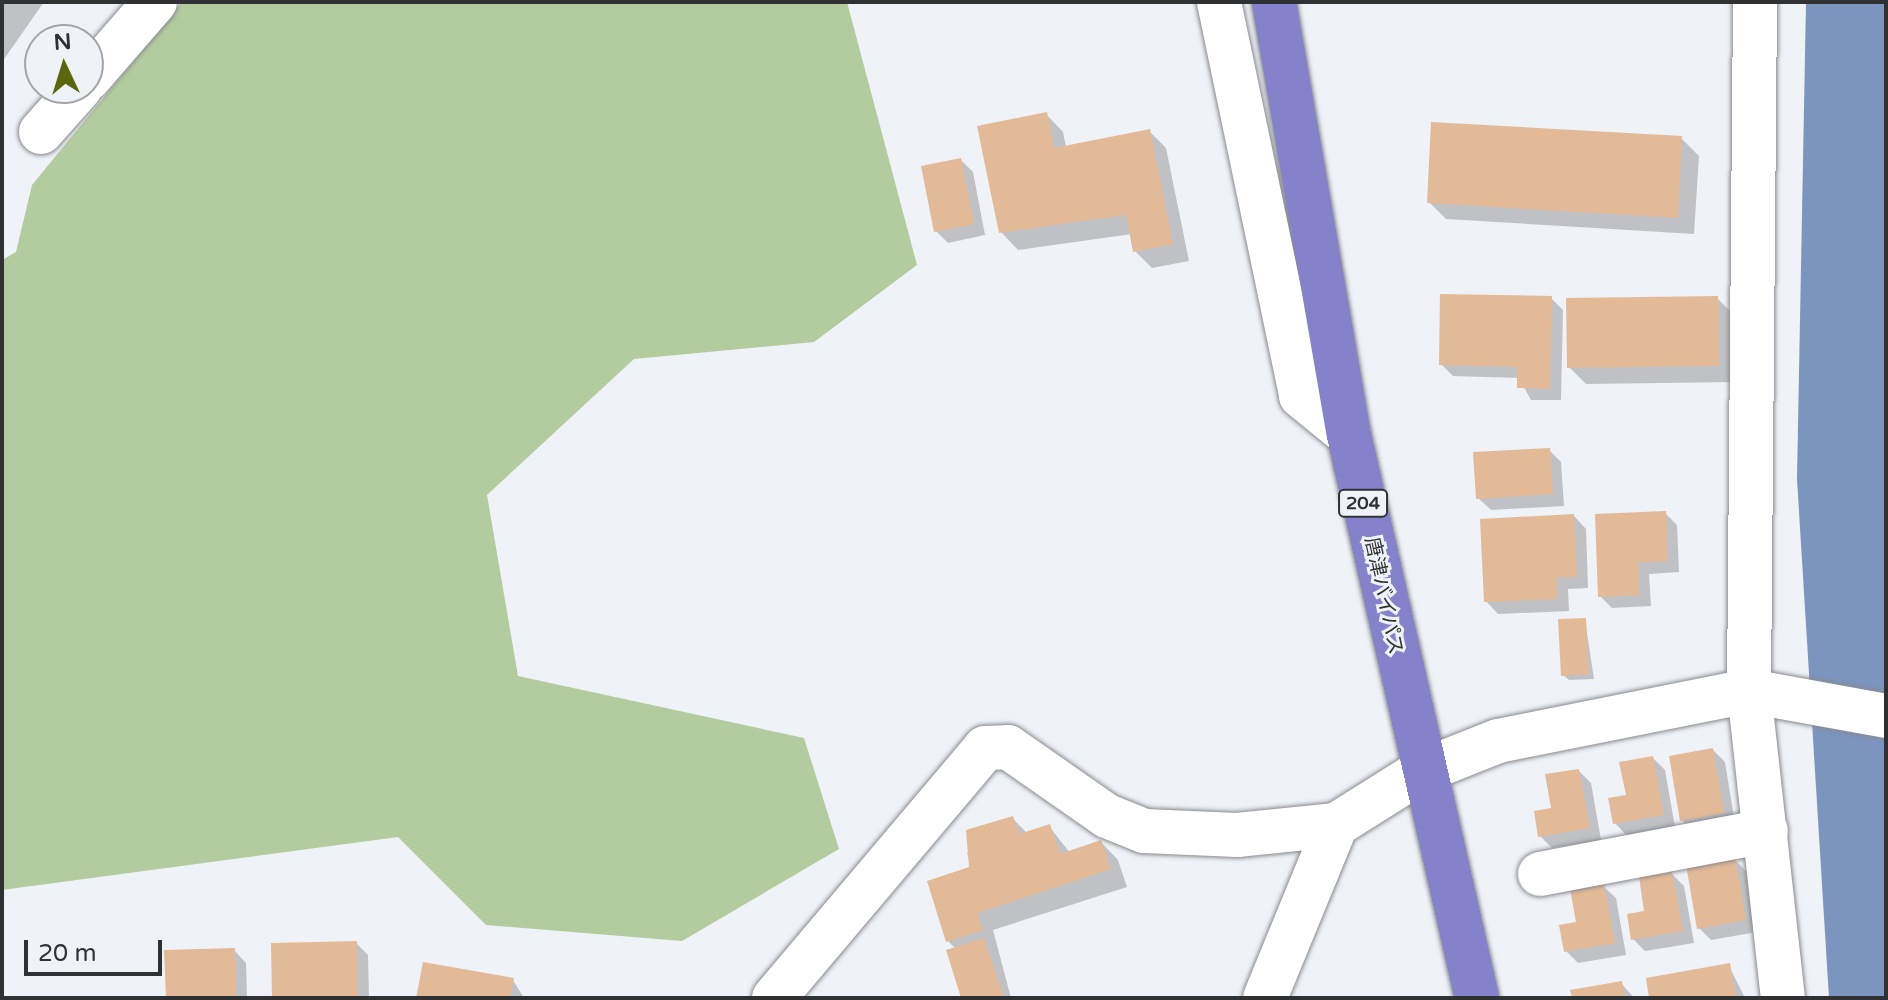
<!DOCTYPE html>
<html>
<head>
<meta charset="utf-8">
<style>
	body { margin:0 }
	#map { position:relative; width:1888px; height:1000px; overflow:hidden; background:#eff2f7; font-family:"Varela Round","Noto Sans JP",sans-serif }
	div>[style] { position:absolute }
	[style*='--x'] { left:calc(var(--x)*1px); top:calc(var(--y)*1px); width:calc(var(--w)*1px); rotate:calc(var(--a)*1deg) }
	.forest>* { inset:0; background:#b3cc9f }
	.water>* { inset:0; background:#7c95be }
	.shadow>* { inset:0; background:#0003 }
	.building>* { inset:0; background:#e3ba97 }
	.roads { filter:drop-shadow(0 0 2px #898a8f) drop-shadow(0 0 2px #898a8f) }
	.minor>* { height:44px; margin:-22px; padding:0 22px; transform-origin:22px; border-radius:22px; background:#fff }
	.highway>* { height:44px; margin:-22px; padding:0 22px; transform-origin:22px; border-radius:22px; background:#8581ca }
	span { translate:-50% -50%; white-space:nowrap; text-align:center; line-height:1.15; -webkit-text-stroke:6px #eff2f7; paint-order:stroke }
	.shield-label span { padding:2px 6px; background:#eff2f7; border:2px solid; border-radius:6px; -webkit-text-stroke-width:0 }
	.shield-label { font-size:18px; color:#303133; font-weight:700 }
	.street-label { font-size:20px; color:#303133 }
	.frame { position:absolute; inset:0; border:4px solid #303133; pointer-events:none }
	.north { position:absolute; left:24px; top:24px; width:80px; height:80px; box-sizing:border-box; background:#eff2f7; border:2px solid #a3a5a9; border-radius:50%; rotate:356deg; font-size:22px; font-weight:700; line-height:32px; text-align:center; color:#303133 }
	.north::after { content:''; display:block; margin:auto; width:28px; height:36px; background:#5a670c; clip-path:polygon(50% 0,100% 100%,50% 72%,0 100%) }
	.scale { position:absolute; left:24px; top:940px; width:138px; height:36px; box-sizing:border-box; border:4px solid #303133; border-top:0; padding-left:10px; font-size:24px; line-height:28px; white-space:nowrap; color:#303133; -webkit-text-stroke:6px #eff2f7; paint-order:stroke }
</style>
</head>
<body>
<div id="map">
	<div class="forest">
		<i style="clip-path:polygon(182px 2px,847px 2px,917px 265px,814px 342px,634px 359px,487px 495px,518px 676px,804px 738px,839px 849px,682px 941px,486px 925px,398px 837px,2px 890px,2px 260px,16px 252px,32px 185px)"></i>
	</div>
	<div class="water">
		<i style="clip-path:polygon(1806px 2px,1886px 2px,1886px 998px,1829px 998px,1797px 479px)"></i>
	</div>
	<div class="shadow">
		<i style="clip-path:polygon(2px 2px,44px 2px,2px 62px)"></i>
		<i style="clip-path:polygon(1046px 114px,1063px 132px,1066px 147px,1149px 131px,1166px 148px,1189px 261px,1152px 268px,1135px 251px,1132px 234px,1018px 250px,1001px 232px)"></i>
		<i style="clip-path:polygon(1681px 138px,1699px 156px,1694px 234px,1446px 219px,1429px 202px)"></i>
		<i style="clip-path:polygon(961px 160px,973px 172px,985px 235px,948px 243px,936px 231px)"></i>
		<i style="clip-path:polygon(1551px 298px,1563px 310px,1561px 400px,1531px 400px,1519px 378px,1453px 376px,1441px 364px)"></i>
		<i style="clip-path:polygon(1717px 298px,1735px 316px,1735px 382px,1586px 384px,1569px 367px)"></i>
		<i style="clip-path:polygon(1549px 450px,1561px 462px,1564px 506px,1491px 510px,1478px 498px)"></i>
		<i style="clip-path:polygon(1665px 513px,1677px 525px,1679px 572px,1649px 574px,1651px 606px,1612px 608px,1600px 596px)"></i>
		<i style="clip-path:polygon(1574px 516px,1586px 529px,1588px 588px,1568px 589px,1569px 611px,1498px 614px,1486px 601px)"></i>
		<i style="clip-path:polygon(1585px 620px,1594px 679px,1569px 680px,1563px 675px)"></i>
		<i style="clip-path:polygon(1713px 750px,1725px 762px,1735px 824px,1694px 832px,1682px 820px)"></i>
		<i style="clip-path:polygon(1653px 758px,1665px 770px,1675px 827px,1627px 836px,1615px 823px)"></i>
		<i style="clip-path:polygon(1579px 771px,1591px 783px,1601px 840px,1552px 848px,1540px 836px)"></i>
		<i style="clip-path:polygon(1012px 818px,1028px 834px,1049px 826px,1070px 853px,1101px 842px,1118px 860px,1127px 887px,993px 930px,1011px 998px,963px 998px,956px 949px,948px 941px,972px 868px,967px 853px)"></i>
		<i style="clip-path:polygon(1735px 860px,1747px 872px,1757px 932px,1711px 940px,1699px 928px)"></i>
		<i style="clip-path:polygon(1672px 874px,1684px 886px,1694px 943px,1645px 951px,1633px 939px)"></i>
		<i style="clip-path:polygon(1603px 886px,1616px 898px,1626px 955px,1578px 963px,1566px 951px)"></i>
		<i style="clip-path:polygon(356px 943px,368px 955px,369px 998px,274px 998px)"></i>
		<i style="clip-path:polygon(234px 950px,246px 963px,247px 998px,168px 998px)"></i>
		<i style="clip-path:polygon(1729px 966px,1745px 998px,1651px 998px)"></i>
		<i style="clip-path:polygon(513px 980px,524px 998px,418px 998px)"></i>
		<i style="clip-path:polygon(1621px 983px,1634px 998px,1574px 998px)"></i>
	</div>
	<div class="building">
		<i style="clip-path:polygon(1047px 112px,1054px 148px,1150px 129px,1173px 244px,1133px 252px,1126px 215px,999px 233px,977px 126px)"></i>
		<i style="clip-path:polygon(1431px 122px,1682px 136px,1678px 218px,1427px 203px)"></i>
		<i style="clip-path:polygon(961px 158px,974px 224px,934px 232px,921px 166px)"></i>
		<i style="clip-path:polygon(1440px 294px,1552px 296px,1550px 389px,1517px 388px,1517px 367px,1439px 365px)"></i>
		<i style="clip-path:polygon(1718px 296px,1719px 366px,1567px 368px,1566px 298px)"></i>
		<i style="clip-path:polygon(1550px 448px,1553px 494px,1476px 499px,1473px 452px)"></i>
		<i style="clip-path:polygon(1666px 511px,1668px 561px,1638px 562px,1639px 595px,1598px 597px,1595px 514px)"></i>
		<i style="clip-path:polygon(1574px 514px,1577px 577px,1557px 577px,1558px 599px,1484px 602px,1480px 519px)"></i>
		<i style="clip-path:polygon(1586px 618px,1589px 674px,1561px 676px,1558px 619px)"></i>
		<i style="clip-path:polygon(1713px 748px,1724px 813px,1680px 821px,1669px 756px)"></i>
		<i style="clip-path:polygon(1653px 756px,1664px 815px,1613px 824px,1608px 798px,1626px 795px,1619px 762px)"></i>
		<i style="clip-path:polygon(1579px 769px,1590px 828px,1538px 837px,1534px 811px,1551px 808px,1545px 774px)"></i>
		<i style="clip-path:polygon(1013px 816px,1019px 834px,1050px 824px,1060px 854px,1101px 840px,1111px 869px,977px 913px,983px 930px,946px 942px,927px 881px,969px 867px,966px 830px)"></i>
		<i style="clip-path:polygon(1735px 857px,1746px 920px,1697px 929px,1686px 865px)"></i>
		<i style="clip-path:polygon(1672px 872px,1683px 931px,1631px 940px,1627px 914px,1644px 911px,1639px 877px)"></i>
		<i style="clip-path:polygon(1604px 884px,1615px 943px,1564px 952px,1559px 925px,1576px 922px,1570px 889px)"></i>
		<i style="clip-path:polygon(984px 938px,1004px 998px,961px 998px,946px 950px)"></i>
		<i style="clip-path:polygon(357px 941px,358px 998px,272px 998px,271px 943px)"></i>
		<i style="clip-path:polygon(235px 948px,236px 998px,166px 998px,164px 950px)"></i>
		<i style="clip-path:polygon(423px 962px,514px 978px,510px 998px,416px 998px)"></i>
		<i style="clip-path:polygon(1730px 963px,1736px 998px,1649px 998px,1646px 978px)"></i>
		<i style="clip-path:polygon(1622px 981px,1625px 998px,1572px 998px,1570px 990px)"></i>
	</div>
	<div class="roads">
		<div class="minor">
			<i style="--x:1219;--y:2;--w:402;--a:78.2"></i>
			<i style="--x:1301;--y:396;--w:62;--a:39.1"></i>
			<i style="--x:1755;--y:2;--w:689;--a:90.5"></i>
			<i style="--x:1749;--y:691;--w:309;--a:83.7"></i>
			<i style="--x:88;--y:79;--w:102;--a:-49"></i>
			<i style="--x:41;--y:132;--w:59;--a:-48.4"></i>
			<i style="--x:1540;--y:874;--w:230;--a:-10.8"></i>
			<i style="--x:774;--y:998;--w:327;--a:-49.8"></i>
			<i style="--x:985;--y:748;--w:23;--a:-2"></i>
			<i style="--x:1008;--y:747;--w:121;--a:34.9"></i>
			<i style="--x:1107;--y:816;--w:40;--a:22"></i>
			<i style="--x:1144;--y:831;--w:93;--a:2.5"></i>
			<i style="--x:1237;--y:835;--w:100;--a:-5.8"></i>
			<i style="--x:1265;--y:998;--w:187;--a:-67.7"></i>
			<i style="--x:1336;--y:825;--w:99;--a:-32.2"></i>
			<i style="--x:1420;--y:772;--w:84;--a:-21.7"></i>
			<i style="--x:1498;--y:741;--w:256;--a:-11.3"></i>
			<i style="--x:1749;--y:691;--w:139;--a:10.3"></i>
		</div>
		<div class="highway">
			<i style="--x:1274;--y:2;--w:439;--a:80.2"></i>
			<i style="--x:1349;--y:435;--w:577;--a:77.19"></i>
		</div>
	</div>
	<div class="shield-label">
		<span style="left:1363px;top:503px">204</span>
	</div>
	<div class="street-label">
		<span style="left:1383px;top:596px;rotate:78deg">唐津バイパス</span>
	</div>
	<div class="frame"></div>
	<div class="north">N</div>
	<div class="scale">20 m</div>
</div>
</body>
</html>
